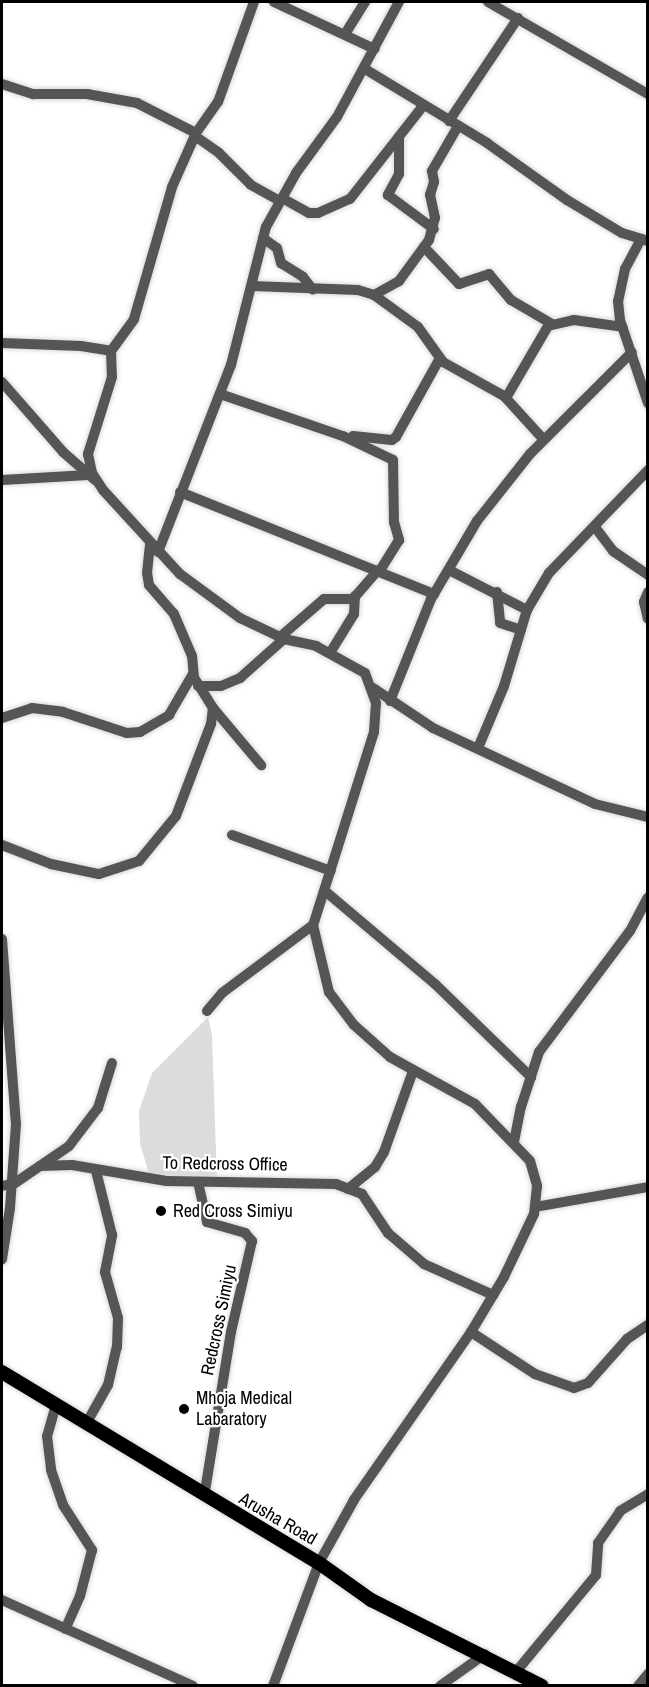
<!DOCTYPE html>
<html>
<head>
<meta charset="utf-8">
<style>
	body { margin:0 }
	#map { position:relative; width:649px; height:1687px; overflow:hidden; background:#fff; font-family:"Archivo Narrow",sans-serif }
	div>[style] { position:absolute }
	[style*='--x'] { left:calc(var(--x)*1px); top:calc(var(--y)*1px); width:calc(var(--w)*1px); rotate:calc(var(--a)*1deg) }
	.green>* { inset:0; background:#dcdcdc }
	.roads { filter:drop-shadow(0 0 2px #dbdbdb) drop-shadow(0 0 2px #dbdbdb) }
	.minor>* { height:10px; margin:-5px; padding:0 5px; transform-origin:5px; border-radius:5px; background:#555 }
	.major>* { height:14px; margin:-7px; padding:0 7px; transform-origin:7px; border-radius:7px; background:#000 }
	.dots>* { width:16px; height:16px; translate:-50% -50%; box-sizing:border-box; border:3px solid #fff; border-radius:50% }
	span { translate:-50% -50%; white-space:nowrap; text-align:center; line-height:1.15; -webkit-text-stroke:4.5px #fff; paint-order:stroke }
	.street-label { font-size:18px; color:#000 }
	.poi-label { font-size:18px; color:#000 }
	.left { translate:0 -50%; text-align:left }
	.frame { position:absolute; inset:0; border:3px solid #000; pointer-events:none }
</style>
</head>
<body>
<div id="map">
	<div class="green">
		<i style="clip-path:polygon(208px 1017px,212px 1035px,217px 1181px,149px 1173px,140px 1144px,139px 1111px,152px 1073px)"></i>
	</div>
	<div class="roads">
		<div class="minor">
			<i style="--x:274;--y:2;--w:111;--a:25"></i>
			<i style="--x:488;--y:2;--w:185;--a:29.9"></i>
			<i style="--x:345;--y:34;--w:38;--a:-58"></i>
			<i style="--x:365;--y:69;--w:143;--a:31.2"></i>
			<i style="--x:487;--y:143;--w:98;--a:35.5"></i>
			<i style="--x:567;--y:200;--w:64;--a:31"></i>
			<i style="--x:622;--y:233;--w:27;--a:17"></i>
			<i style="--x:2;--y:84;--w:33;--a:18"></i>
			<i style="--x:33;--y:94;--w:54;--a:0"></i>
			<i style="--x:87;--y:94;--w:51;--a:10.2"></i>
			<i style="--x:137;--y:103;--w:66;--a:27"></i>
			<i style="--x:449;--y:121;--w:124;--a:-56.2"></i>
			<i style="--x:195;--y:136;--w:29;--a:35"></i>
			<i style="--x:219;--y:153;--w:45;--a:45"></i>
			<i style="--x:251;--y:185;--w:33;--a:29"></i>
			<i style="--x:399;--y:137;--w:37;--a:90"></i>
			<i style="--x:399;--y:174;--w:24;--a:118"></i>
			<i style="--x:388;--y:195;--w:57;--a:36.5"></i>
			<i style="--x:282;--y:198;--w:31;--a:29"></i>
			<i style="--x:309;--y:213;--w:9;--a:0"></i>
			<i style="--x:318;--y:213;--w:35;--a:-24"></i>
			<i style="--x:350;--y:199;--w:118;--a:-51.9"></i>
			<i style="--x:263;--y:238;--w:17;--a:36"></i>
			<i style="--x:277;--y:248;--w:16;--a:75"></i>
			<i style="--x:281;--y:263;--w:26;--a:32"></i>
			<i style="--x:303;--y:277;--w:16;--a:52"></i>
			<i style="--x:641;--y:239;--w:34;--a:118"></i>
			<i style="--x:625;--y:269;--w:33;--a:102"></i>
			<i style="--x:618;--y:301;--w:19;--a:84"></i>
			<i style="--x:620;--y:320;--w:88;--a:71.4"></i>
			<i style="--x:424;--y:247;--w:51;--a:46.6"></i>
			<i style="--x:459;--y:284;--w:32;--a:-18"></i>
			<i style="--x:489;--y:274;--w:34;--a:50"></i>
			<i style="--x:511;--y:300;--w:48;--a:30.3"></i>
			<i style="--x:252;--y:286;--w:106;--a:2.2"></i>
			<i style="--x:358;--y:290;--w:17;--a:17"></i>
			<i style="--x:374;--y:295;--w:54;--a:36"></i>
			<i style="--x:418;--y:327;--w:43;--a:54.5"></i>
			<i style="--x:443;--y:362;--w:70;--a:29.1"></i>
			<i style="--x:504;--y:396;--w:59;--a:47.7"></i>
			<i style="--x:374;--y:295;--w:29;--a:-29"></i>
			<i style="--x:399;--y:281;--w:51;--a:-53.8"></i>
			<i style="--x:429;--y:240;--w:23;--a:-75"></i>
			<i style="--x:435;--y:218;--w:24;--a:-102"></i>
			<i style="--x:430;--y:195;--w:14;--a:-73"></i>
			<i style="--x:434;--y:182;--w:11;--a:-100"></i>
			<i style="--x:432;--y:171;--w:52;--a:-60"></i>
			<i style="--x:2;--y:343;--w:79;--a:2.2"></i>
			<i style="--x:81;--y:346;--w:30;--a:9"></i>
			<i style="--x:111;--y:351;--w:26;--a:88"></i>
			<i style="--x:112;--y:377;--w:81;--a:107.3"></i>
			<i style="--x:88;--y:454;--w:19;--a:78"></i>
			<i style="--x:92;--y:473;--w:20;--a:57"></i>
			<i style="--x:103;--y:490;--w:114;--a:47.5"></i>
			<i style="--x:180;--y:574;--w:74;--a:36.3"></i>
			<i style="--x:240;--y:618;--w:49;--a:25.5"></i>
			<i style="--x:284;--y:639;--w:33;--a:12"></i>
			<i style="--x:316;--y:646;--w:56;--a:28.9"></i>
			<i style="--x:365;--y:673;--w:32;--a:70"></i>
			<i style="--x:376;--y:703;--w:29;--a:94"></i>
			<i style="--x:374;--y:732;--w:202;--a:107.5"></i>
			<i style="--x:313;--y:925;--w:69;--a:76.6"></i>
			<i style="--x:329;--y:992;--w:41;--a:52.9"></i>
			<i style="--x:354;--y:1025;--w:48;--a:41.6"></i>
			<i style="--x:390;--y:1057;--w:97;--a:28.9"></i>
			<i style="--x:475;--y:1104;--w:79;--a:46"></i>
			<i style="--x:530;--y:1161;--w:26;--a:74"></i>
			<i style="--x:537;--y:1186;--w:28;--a:96"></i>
			<i style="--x:534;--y:1214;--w:70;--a:115.5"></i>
			<i style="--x:504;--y:1277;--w:64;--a:121"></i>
			<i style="--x:471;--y:1332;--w:205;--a:124.9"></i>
			<i style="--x:354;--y:1500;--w:72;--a:119.1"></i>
			<i style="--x:319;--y:1563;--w:131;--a:110.5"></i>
			<i style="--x:111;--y:351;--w:39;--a:-54"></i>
			<i style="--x:134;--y:319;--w:137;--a:-73.9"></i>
			<i style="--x:172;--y:187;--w:59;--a:-66"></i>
			<i style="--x:196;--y:133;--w:38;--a:-55"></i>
			<i style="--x:218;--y:102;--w:106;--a:-70.2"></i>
			<i style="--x:2;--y:382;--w:93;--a:48.9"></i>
			<i style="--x:63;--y:452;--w:43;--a:41.2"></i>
			<i style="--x:220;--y:394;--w:130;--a:18.9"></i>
			<i style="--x:343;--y:436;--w:55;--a:25.6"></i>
			<i style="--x:393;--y:460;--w:62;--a:89.1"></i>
			<i style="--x:394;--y:522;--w:19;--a:74"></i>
			<i style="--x:399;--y:540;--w:36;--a:122"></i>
			<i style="--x:506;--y:398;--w:83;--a:-59.7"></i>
			<i style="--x:548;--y:326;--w:27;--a:-13"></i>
			<i style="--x:574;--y:320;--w:49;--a:8.1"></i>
			<i style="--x:353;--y:436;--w:39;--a:6"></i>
			<i style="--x:392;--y:440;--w:5;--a:-37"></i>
			<i style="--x:396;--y:437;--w:90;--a:-60.9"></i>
			<i style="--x:2;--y:480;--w:86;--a:-3.3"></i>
			<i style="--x:180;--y:492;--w:274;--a:21.9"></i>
			<i style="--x:595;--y:527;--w:30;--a:53"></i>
			<i style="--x:613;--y:551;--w:42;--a:34.4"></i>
			<i style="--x:158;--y:552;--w:201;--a:-68.7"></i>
			<i style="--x:231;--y:365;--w:142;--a:-75.8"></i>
			<i style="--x:266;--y:227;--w:62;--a:-60.9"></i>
			<i style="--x:296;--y:173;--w:69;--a:-53.8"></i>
			<i style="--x:337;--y:117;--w:131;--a:-61.7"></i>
			<i style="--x:449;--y:570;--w:88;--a:27.1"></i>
			<i style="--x:497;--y:592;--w:31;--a:84"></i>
			<i style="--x:500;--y:623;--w:22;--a:18"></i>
			<i style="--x:648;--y:592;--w:11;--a:112"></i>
			<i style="--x:644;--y:602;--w:17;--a:77"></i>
			<i style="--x:280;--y:637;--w:58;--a:-40.8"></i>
			<i style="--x:324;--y:599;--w:29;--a:0"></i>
			<i style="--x:353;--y:599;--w:38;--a:-49"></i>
			<i style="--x:330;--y:653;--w:46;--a:-58.4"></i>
			<i style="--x:354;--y:614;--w:18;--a:-87"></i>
			<i style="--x:198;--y:686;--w:23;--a:0"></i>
			<i style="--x:221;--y:686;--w:21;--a:-23"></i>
			<i style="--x:240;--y:678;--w:59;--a:-41.6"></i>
			<i style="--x:373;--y:688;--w:72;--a:33.7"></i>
			<i style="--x:433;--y:728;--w:179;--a:25.1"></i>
			<i style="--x:595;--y:804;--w:55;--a:13.8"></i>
			<i style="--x:390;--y:701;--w:110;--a:-68.1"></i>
			<i style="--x:431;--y:599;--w:91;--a:-59.5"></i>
			<i style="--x:477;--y:521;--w:85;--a:-51.7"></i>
			<i style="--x:530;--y:454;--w:144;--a:-45"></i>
			<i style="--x:213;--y:708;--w:75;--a:49.9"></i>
			<i style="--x:2;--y:718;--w:32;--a:-18"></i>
			<i style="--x:32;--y:708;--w:31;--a:7"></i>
			<i style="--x:63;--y:712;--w:67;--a:18.2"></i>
			<i style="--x:127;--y:733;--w:13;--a:-4"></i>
			<i style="--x:140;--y:732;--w:34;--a:-30"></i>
			<i style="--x:169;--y:715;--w:48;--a:-59.7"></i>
			<i style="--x:478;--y:748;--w:67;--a:-67.2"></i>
			<i style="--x:504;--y:686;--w:79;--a:-73.2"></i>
			<i style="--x:527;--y:610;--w:43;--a:-59.3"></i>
			<i style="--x:549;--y:573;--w:143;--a:-46.1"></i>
			<i style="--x:232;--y:835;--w:105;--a:20"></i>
			<i style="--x:2;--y:845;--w:53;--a:21.2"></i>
			<i style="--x:51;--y:864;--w:49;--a:11.8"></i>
			<i style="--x:99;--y:874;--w:42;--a:-18"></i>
			<i style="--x:139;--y:861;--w:58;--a:-50.6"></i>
			<i style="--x:176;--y:816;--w:98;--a:-69.2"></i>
			<i style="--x:211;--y:724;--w:16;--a:-83"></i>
			<i style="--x:213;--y:708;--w:36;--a:-122"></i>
			<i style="--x:194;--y:678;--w:22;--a:-95"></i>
			<i style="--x:192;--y:656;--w:46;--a:-113.2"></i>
			<i style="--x:174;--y:614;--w:38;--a:-131"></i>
			<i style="--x:149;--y:585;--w:12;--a:-99"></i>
			<i style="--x:147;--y:573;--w:31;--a:-84"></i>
			<i style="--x:325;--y:891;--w:144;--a:40.2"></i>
			<i style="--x:435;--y:984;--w:134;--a:44.1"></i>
			<i style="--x:2;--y:939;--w:186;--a:85.7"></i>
			<i style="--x:16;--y:1124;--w:84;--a:94.1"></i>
			<i style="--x:10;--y:1208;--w:52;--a:98.9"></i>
			<i style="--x:207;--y:1011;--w:23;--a:-50"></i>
			<i style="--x:222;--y:993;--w:114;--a:-36.8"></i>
			<i style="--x:514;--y:1142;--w:36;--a:-79"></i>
			<i style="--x:521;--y:1107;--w:58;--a:-71.9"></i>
			<i style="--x:539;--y:1052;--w:151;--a:-53.1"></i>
			<i style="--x:630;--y:931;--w:38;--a:-62"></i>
			<i style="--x:40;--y:1166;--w:32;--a:-2"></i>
			<i style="--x:72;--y:1165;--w:96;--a:9.6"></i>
			<i style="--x:167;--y:1181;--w:169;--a:1"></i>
			<i style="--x:336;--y:1184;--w:28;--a:21"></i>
			<i style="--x:362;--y:1194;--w:47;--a:56.3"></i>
			<i style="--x:388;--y:1233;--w:48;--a:40.7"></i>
			<i style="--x:424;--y:1264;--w:76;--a:24.2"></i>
			<i style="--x:198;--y:1182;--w:41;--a:77.3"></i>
			<i style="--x:207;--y:1222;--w:40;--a:16"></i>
			<i style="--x:245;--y:1233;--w:11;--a:49"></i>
			<i style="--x:252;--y:1241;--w:93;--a:103"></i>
			<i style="--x:231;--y:1332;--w:166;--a:99.3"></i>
			<i style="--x:2;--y:1186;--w:13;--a:-13"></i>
			<i style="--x:15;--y:1183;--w:65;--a:-34.4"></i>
			<i style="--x:69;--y:1146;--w:48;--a:-52.7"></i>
			<i style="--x:98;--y:1108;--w:47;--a:-72.7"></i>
			<i style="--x:348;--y:1189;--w:35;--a:-39"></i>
			<i style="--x:375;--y:1167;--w:17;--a:-59"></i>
			<i style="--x:384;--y:1152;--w:86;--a:-70.3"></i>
			<i style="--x:535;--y:1207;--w:115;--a:-10"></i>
			<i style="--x:471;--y:1332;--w:77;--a:33.3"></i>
			<i style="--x:535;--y:1374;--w:41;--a:19.7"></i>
			<i style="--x:574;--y:1388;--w:15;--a:-20"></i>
			<i style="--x:588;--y:1383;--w:59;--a:-48.4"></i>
			<i style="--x:627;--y:1339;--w:25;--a:-34"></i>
			<i style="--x:56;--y:1405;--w:32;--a:106"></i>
			<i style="--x:47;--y:1436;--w:34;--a:83"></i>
			<i style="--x:51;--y:1470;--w:37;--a:71"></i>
			<i style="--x:63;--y:1505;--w:54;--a:57.2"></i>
			<i style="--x:92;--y:1550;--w:48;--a:104.6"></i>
			<i style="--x:80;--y:1596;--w:36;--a:114"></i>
			<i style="--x:86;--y:1424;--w:45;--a:-60.6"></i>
			<i style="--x:108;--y:1385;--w:39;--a:-77"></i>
			<i style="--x:117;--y:1347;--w:29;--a:-88"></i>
			<i style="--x:118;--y:1318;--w:48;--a:-105.8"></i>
			<i style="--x:105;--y:1272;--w:38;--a:-79"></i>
			<i style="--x:112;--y:1235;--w:66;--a:-104"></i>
			<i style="--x:2;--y:1600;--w:209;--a:24.2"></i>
			<i style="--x:515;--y:1673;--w:127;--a:-50.4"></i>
			<i style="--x:596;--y:1575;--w:32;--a:-86"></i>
			<i style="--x:598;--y:1543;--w:39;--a:-55"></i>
			<i style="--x:620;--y:1511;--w:33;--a:-31"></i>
			<i style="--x:440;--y:1686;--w:55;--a:-35.4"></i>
			<i style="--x:638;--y:1686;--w:16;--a:-50"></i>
		</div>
		<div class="major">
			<i style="--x:2;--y:1372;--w:370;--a:31.1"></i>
			<i style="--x:319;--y:1563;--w:64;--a:35.4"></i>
			<i style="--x:371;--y:1600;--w:191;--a:26.7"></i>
		</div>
	</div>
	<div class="dots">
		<i style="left:161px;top:1211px;background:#000"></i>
		<i style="left:184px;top:1409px;background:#000"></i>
	</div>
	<div class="street-label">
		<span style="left:225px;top:1164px;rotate:1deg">To Redcross Office</span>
		<span style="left:219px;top:1320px;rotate:-78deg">Redcross Simiyu</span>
		<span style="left:278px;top:1519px;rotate:30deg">Arusha Road</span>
	</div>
	<div class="poi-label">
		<span class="left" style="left:173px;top:1211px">Red Cross Simiyu</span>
		<span class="left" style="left:196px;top:1409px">Mhoja Medical<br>Labaratory</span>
	</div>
	<div class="frame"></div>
</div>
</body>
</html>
